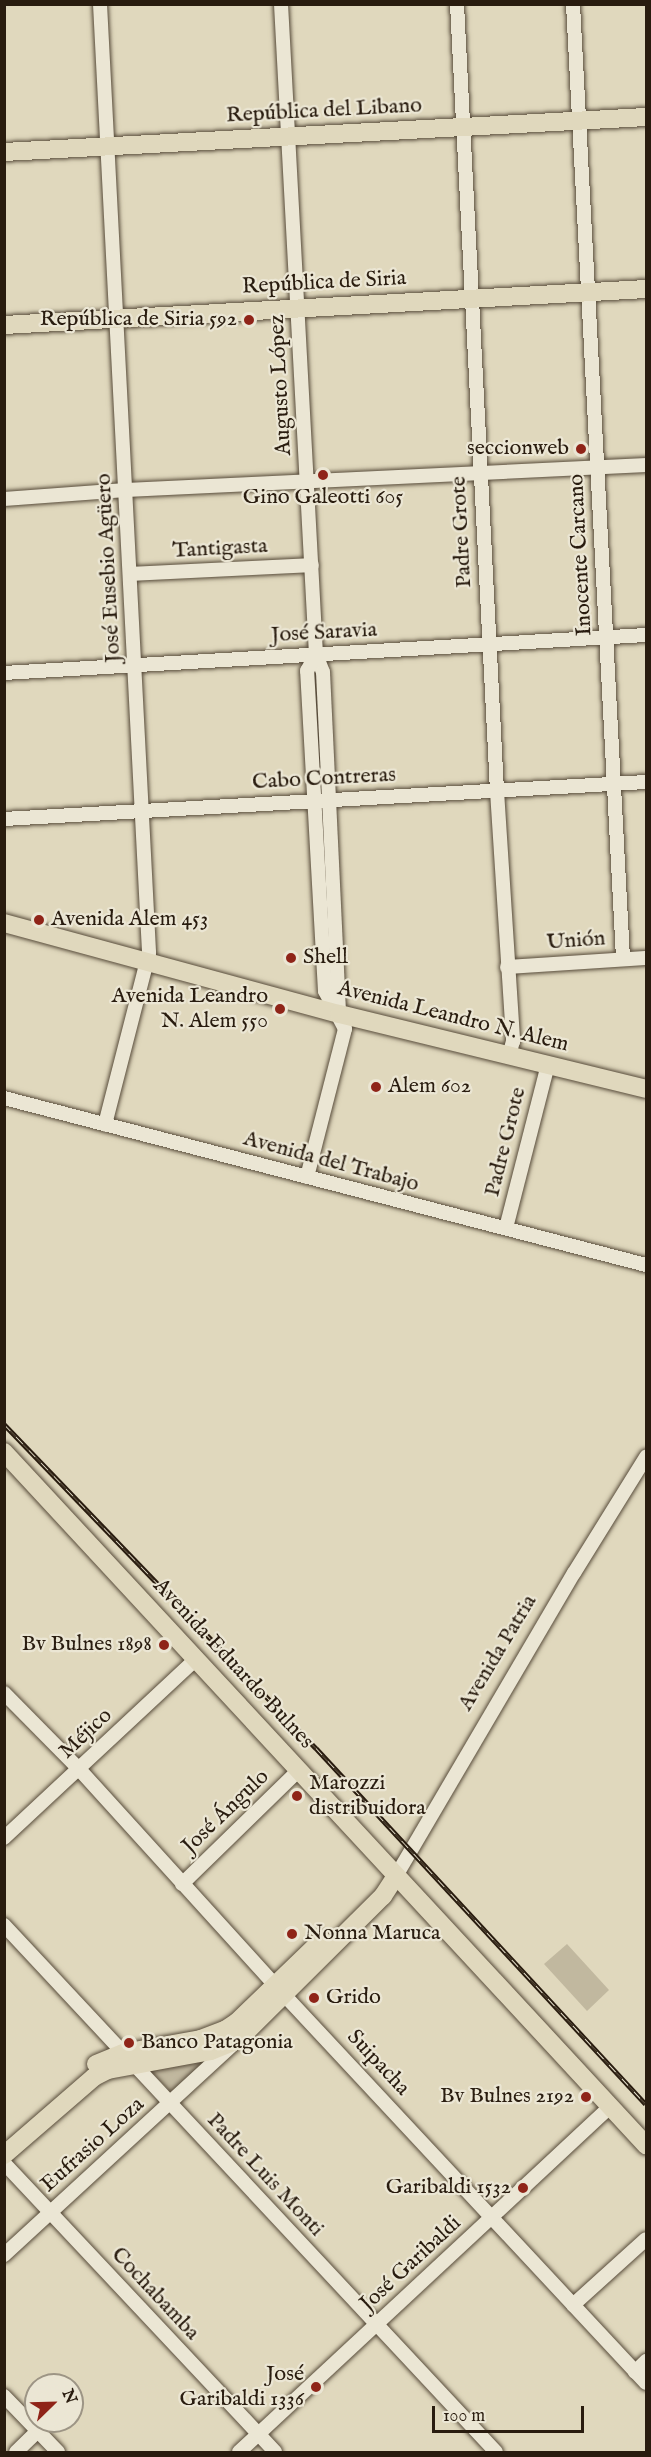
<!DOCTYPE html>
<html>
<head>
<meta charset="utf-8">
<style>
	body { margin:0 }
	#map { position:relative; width:651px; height:2457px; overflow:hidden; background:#e0d8bd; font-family:"IM FELL English",serif }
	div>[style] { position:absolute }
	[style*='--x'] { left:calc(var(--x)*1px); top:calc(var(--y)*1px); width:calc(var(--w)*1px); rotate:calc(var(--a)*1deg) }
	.green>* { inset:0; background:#c1b89f }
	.roads { filter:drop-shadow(0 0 2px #574b3a) drop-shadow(0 0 2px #574b3a) }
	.minor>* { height:14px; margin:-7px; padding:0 7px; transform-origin:7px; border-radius:7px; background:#ebe6d4 }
	.major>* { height:18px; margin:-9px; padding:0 9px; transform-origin:9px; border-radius:9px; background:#e0d8bd }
	.rail>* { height:5px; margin-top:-2.5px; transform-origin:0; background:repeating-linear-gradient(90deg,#ebe6d4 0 9px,#291c0f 0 18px); box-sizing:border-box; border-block:2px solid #291c0f }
	.dots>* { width:16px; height:16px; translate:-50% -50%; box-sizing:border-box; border:3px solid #ebe6d4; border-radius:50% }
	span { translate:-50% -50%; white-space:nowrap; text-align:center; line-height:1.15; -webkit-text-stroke:4.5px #ebe6d4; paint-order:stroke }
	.street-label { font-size:22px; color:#291c0f }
	.poi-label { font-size:22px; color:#291c0f }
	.right { translate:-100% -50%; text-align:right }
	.left { translate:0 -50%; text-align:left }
	.frame { position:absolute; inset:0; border:6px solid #291c0f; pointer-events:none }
	.north { position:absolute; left:24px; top:2373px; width:60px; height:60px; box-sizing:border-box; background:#ebe6d4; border:2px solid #9d9585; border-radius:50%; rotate:67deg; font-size:16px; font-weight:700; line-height:24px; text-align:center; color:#291c0f }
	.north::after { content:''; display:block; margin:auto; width:21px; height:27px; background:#8f2418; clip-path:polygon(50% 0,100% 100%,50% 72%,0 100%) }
	.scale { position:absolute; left:432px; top:2406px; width:152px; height:27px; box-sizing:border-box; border:3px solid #291c0f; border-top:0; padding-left:8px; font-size:18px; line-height:21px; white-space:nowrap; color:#291c0f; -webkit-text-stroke:4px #ebe6d4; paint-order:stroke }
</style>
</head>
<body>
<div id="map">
	<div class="green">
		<i style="clip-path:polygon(567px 1944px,609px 1990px,587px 2011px,544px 1964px)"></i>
		<i style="clip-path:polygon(208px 2060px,173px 2094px,150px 2071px)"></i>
	</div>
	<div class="roads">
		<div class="minor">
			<i style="--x:100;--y:4;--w:950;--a:87.04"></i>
			<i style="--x:149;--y:953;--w:177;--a:104.4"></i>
			<i style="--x:281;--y:4;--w:651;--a:86.92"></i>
			<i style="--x:316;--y:654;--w:19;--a:69"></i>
			<i style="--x:323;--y:672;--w:342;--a:87.3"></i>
			<i style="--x:457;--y:4;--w:788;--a:87.09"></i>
			<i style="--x:497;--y:791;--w:251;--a:86.3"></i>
			<i style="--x:513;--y:1041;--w:16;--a:105"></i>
			<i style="--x:573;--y:4;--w:956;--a:87"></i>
			<i style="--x:4;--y:499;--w:122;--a:-4.2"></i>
			<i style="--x:126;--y:490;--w:521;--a:-2.75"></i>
			<i style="--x:131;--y:574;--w:181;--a:-2.8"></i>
			<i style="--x:4;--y:673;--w:643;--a:-3.39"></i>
			<i style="--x:4;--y:819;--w:643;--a:-3.3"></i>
			<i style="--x:507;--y:967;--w:139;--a:-3.7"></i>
			<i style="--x:4;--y:1098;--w:663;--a:14.58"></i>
			<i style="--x:307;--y:1177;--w:153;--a:-75.6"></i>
			<i style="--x:345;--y:1029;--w:43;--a:-117.8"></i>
			<i style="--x:325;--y:991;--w:321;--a:-93.2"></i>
			<i style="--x:307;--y:671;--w:19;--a:-62"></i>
			<i style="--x:506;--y:1228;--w:168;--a:-75.6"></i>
			<i style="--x:4;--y:1693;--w:107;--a:45.4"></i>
			<i style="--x:79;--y:1769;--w:292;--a:47.8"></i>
			<i style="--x:275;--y:1985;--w:544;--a:47.01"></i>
			<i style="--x:4;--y:1838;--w:262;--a:-43"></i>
			<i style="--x:396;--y:1876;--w:351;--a:-59.6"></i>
			<i style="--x:574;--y:1573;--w:137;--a:-58.2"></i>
			<i style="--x:182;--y:1884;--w:163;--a:-44.3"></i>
			<i style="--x:4;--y:1925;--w:721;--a:46.97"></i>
			<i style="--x:4;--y:2163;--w:396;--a:46.8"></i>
			<i style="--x:4;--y:2255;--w:310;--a:-42.6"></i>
			<i style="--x:573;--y:2305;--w:98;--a:-42.1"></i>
			<i style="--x:635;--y:2372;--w:16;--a:-45"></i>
			<i style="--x:4;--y:2396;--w:78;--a:46"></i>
			<i style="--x:16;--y:2452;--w:30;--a:-44"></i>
			<i style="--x:239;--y:2452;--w:508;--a:-42.93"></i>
		</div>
		<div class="major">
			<i style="--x:4;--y:152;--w:643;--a:-3.12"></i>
			<i style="--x:4;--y:325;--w:643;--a:-3.21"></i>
			<i style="--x:4;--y:923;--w:347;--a:15.2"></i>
			<i style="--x:339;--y:1014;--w:316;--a:13.7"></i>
			<i style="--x:4;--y:1452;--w:945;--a:47.19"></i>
			<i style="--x:96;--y:2064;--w:29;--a:-22"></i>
			<i style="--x:123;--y:2053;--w:79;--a:-10.2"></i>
			<i style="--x:201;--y:2039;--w:26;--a:-21"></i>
			<i style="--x:225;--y:2030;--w:14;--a:-34"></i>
			<i style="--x:237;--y:2022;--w:118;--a:-44"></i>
			<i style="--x:4;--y:2155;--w:119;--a:-40.9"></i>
			<i style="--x:94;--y:2077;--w:16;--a:-27"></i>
			<i style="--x:108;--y:2070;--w:105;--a:-10.5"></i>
			<i style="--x:211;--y:2051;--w:24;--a:-22"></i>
			<i style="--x:233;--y:2042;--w:18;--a:-38"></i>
			<i style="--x:247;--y:2031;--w:192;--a:-44.8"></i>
			<i style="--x:383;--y:1896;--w:24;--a:-57"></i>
		</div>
	</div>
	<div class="rail">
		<i style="--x:4;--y:1424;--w:450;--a:46.1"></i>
		<i style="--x:316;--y:1748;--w:485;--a:47.2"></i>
	</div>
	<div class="dots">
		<i style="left:249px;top:320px;background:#8f2418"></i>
		<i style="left:581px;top:449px;background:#8f2418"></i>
		<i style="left:323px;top:475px;background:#8f2418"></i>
		<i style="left:39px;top:920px;background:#8f2418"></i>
		<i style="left:291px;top:958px;background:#8f2418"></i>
		<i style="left:280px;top:1009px;background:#8f2418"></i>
		<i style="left:376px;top:1087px;background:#8f2418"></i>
		<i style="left:164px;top:1645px;background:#8f2418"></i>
		<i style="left:297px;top:1796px;background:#8f2418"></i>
		<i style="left:292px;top:1934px;background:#8f2418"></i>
		<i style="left:314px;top:1998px;background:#8f2418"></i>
		<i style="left:129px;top:2043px;background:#8f2418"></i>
		<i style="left:586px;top:2097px;background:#8f2418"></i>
		<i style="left:523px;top:2188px;background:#8f2418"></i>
		<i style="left:316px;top:2387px;background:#8f2418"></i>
	</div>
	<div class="street-label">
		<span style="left:324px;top:111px;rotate:-3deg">República del Libano</span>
		<span style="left:324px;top:283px;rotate:-3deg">República de Siria</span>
		<span style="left:281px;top:385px;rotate:-93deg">Augusto López</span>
		<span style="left:462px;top:532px;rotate:-93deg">Padre Grote</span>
		<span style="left:220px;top:549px;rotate:-3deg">Tantigasta</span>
		<span style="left:581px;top:555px;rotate:-93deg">Inocente Carcano</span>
		<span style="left:109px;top:568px;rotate:-93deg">José Eusebio Agüero</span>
		<span style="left:324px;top:633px;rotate:-3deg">José Saravia</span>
		<span style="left:324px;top:779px;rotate:-3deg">Cabo Contreras</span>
		<span style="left:576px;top:941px;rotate:-4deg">Unión</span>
		<span style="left:453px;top:1017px;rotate:14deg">Avenida Leandro N. Alem</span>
		<span style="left:506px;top:1142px;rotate:-76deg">Padre Grote</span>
		<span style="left:331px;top:1162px;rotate:15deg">Avenida del Trabajo</span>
		<span style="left:498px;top:1653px;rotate:-59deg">Avenida Patria</span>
		<span style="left:233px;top:1664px;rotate:47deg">Avenida Eduardo Bulnes</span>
		<span style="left:86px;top:1734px;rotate:-43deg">Méjico</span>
		<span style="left:226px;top:1812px;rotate:-44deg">José Ángulo</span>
		<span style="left:378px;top:2063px;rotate:47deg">Suipacha</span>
		<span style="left:93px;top:2145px;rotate:-42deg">Eufrasio Loza</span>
		<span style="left:265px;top:2175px;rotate:47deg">Padre Luis Monti</span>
		<span style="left:411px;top:2264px;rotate:-43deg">José Garibaldi</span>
		<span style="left:155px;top:2294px;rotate:47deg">Cochabamba</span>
	</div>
	<div class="poi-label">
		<span class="right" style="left:237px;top:320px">República de Siria 592</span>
		<span class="right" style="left:569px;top:449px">seccionweb</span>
		<span style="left:323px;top:498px">Gino Galeotti 605</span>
		<span class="left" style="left:51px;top:920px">Avenida Alem 453</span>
		<span class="left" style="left:303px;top:958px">Shell</span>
		<span class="right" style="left:268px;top:1009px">Avenida Leandro<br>N. Alem 550</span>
		<span class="left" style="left:388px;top:1087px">Alem 602</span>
		<span class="right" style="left:152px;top:1645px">Bv Bulnes 1898</span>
		<span class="left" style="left:309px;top:1796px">Marozzi<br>distribuidora</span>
		<span class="left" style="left:304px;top:1934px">Nonna Maruca</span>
		<span class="left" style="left:326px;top:1998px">Grido</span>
		<span class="left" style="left:141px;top:2043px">Banco Patagonia</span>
		<span class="right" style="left:574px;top:2097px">Bv Bulnes 2192</span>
		<span class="right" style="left:511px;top:2188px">Garibaldi 1532</span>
		<span class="right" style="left:304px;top:2387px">José<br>Garibaldi 1336</span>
	</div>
	<div class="frame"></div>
	<div class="north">N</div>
	<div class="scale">100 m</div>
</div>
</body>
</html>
